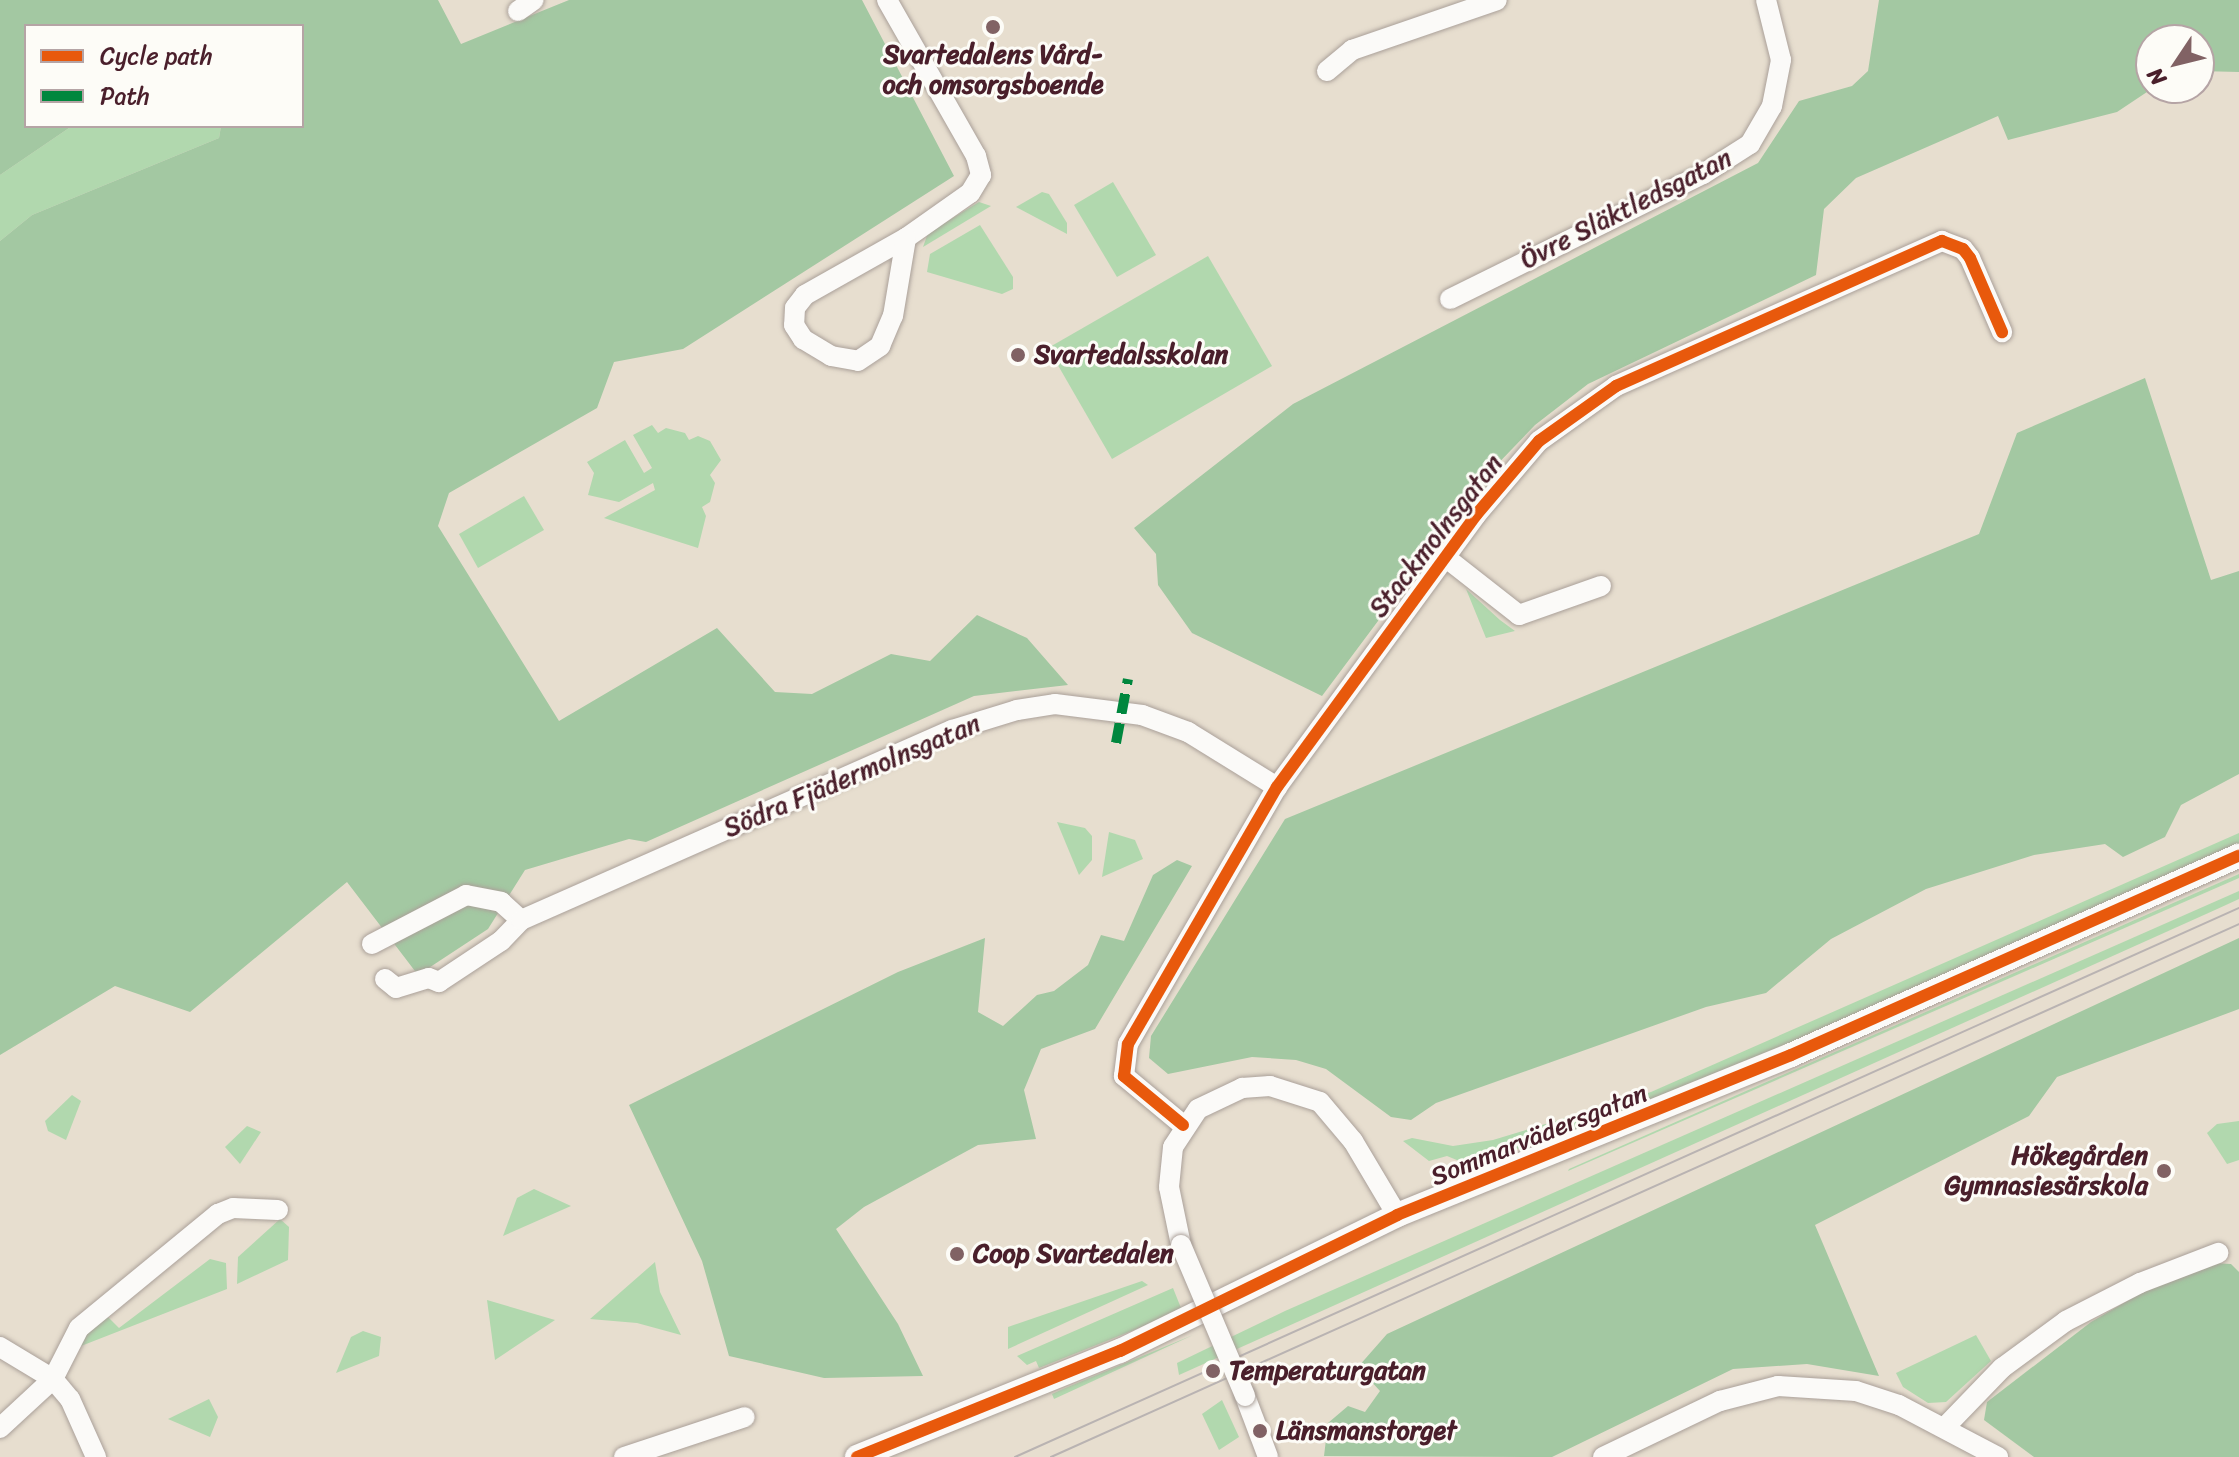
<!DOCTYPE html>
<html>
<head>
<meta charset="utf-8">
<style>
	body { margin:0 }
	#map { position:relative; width:2239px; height:1457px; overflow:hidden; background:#e7decf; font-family:Sriracha,sans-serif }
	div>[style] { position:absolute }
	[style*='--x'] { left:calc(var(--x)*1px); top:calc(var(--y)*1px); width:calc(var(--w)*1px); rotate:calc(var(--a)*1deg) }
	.green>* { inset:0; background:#b1d8ae }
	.forest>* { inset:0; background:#a3c8a2 }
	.roads { filter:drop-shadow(0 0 2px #aaa099) drop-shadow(0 0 2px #aaa099) }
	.minor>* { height:20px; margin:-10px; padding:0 10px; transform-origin:10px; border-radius:10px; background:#fbfaf8 }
	.tertiary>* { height:24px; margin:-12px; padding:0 12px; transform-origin:12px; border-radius:12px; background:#fbfaf8 }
	.tram>* { height:2px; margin:-1px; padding:0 1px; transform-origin:1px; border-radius:1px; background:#b9b3b2 }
	.bridges { filter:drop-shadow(0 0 2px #aaa099) drop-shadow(0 0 2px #aaa099) }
	.minor-bridge>* { height:20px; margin:-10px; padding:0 10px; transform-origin:10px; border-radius:10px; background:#fbfaf8 }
	.quiet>* { height:10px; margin-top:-5px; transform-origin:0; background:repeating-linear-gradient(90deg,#00873e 0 20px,transparent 0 30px) }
	.cycleway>* { height:12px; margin:-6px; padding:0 6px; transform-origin:6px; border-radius:6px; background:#e8590c }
	.dots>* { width:22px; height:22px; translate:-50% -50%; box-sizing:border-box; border:4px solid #fdfcf7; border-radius:50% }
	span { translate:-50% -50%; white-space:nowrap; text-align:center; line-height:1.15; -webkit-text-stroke:6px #fdfcf7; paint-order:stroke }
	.poi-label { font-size:26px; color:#4a1f2b; font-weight:700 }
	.left { translate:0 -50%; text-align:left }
	.right { translate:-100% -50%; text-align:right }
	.street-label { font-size:26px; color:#4a1f2b }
	.legend { position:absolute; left:24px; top:24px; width:280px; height:104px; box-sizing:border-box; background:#fdfcf7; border:2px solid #b5a4a5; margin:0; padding:10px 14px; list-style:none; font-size:24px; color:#4a1f2b }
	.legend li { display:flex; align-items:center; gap:16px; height:40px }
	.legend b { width:40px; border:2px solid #b5a4a5 }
	.north { position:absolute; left:2135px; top:24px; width:80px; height:80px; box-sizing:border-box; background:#fdfcf7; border:2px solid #b5a4a5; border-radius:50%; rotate:235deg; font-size:22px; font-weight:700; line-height:32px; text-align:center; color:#4a1f2b }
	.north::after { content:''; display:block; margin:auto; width:28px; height:36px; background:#816264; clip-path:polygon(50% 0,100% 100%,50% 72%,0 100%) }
</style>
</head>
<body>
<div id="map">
	<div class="green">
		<i style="clip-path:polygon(72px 126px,221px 126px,219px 138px,32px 215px,0 241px,0 175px)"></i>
		<i style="clip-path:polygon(1113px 182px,1156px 255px,1117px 277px,1074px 205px)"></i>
		<i style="clip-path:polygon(1042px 192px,1049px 194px,1067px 223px,1067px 234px,1016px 207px)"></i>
		<i style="clip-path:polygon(979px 202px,991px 206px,923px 247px,928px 233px)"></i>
		<i style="clip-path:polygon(980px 225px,1013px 277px,1013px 289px,1002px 294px,927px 272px,930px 254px)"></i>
		<i style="clip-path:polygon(1208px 256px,1272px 366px,1112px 459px,1048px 348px)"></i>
		<i style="clip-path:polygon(652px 425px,658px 433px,666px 428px,685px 433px,689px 440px,698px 436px,710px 441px,721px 460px,710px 475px,715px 483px,710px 502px,702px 507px,706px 516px,698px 548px,604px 518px,655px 490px,653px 483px,619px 502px,588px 495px,594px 473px,587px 462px,625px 440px,644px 473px,652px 468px,633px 435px)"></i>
		<i style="clip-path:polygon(524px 496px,544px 530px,478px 568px,459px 534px)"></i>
		<i style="clip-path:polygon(1466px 589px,1500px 620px,1515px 631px,1486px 638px)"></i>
		<i style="clip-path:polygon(1057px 822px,1085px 828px,1092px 836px,1092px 860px,1079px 875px)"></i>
		<i style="clip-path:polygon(1109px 832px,1135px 840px,1143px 859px,1102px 877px)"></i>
		<i style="clip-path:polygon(2239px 833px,2239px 846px,1756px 1058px,1599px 1121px,1469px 1165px,1447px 1156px,1429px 1161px,1403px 1141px,1412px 1138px,1453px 1146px,1493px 1140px,1651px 1092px)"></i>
		<i style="clip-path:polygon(2239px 874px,2239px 878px,1568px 1171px,1569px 1169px)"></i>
		<i style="clip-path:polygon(2239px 891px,2239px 899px,2215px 910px,1179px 1375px,1177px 1363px,1285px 1311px)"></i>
		<i style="clip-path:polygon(72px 1095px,81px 1101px,66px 1140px,48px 1131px,45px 1121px)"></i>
		<i style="clip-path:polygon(2239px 1121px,2239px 1160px,2227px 1164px,2207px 1133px,2217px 1124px)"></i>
		<i style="clip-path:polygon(247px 1126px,261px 1132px,240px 1164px,225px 1147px)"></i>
		<i style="clip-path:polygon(534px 1189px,571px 1206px,503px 1236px,517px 1198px)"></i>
		<i style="clip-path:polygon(280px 1219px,289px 1227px,288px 1260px,237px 1284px,238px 1257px)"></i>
		<i style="clip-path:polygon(210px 1259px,226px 1263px,227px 1289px,81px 1346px,78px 1342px,107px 1316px,119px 1328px)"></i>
		<i style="clip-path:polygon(655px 1262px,660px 1292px,681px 1335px,637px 1323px,590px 1319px)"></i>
		<i style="clip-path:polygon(1142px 1281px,1148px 1285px,1008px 1349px,1008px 1327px)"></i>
		<i style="clip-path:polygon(1173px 1288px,1181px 1308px,1149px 1324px,1039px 1368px,1036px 1361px,1027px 1365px,1017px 1356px)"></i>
		<i style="clip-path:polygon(487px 1300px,555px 1320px,495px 1360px)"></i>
		<i style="clip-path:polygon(363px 1331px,381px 1337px,379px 1356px,336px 1373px,351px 1337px)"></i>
		<i style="clip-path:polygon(1193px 1335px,1054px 1399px,1052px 1394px,1063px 1389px)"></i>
		<i style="clip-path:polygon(1976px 1335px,1991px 1361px,1946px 1402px,1928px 1403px,1903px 1387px,1896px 1373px)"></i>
		<i style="clip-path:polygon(209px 1399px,218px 1417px,210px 1437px,168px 1419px)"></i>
		<i style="clip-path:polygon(1222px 1400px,1239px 1437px,1219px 1450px,1202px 1414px)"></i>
	</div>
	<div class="forest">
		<i style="clip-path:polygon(0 0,438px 0,461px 44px,569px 0,862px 0,954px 176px,683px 349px,614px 362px,597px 408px,449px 493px,438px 526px,559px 721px,717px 628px,775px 692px,812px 694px,891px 654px,930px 661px,977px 615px,1027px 638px,1068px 685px,974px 696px,646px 842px,629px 839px,525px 870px,488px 929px,418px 975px,347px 882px,190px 1012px,115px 986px,0 1055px,0 241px,32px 215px,219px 138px,221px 126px,302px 126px,302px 26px,26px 26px,26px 126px,72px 126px,0 175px)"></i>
		<i style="clip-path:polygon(1879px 0,2239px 0,2239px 72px,2199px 71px,2199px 40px,2151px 40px,2153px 88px,2117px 112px,2008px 140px,1998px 116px,1856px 178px,1824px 209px,1816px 275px,1588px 384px,1535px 425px,1487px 475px,1322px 696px,1192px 633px,1158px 585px,1156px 554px,1134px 528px,1293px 404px,1758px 163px,1799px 101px,1852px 86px,1868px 71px)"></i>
		<i style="clip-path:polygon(2145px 378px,2211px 580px,2239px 571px,2239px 774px,2181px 805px,2165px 837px,2123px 857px,2105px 844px,2034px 855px,1926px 889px,1831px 939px,1766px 993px,1706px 1007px,1436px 1103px,1411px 1120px,1391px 1117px,1326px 1069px,1296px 1060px,1252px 1057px,1168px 1074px,1149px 1058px,1151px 1036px,1285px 819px,1979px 534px,2017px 433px)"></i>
		<i style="clip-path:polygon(1177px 860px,1192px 866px,1095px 1029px,1041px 1049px,1024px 1090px,1036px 1139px,978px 1145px,864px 1207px,836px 1229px,898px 1324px,923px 1376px,824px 1378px,729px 1356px,702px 1261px,629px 1105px,898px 972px,985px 938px,978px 1012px,1003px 1026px,1037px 995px,1054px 991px,1088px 965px,1101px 935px,1124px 941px,1153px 875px)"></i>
		<i style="clip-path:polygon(2239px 938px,2239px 1009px,2057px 1077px,2029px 1116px,1815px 1225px,1879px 1376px,1807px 1364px,1733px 1369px,1552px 1457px,1324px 1456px,1328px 1423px,1348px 1406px,1365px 1412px,1380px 1391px,1358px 1367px,1387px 1334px)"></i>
		<i style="clip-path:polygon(2214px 1263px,2231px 1264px,2239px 1272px,2239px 1457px,2034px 1457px,1984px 1420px,1987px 1402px,2091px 1322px,2146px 1290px)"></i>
	</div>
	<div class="roads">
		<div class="minor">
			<i style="--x:887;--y:0;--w:180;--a:60.3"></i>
			<i style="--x:976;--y:156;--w:20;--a:75"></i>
			<i style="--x:981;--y:175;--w:21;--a:121"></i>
			<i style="--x:970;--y:193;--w:78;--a:144.9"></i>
			<i style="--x:906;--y:238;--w:116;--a:150.6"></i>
			<i style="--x:805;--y:295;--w:16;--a:128"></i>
			<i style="--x:795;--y:308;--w:17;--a:93"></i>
			<i style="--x:794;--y:325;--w:17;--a:57"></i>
			<i style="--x:803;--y:339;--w:33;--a:31"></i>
			<i style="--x:831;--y:356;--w:27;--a:10"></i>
			<i style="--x:858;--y:361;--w:27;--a:-34"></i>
			<i style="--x:880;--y:346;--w:33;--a:-67"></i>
			<i style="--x:893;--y:316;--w:79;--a:-80.5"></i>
			<i style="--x:518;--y:11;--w:19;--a:-35"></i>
			<i style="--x:1327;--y:71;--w:33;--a:-40"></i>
			<i style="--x:1352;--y:50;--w:153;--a:-19"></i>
			<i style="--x:1450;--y:299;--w:282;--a:-26.3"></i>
			<i style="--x:1703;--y:174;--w:56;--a:-32.6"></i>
			<i style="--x:1750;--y:144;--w:44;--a:-59.9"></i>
			<i style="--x:1772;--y:106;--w:47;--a:-78.9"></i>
			<i style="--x:1781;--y:60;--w:62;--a:-104"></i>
			<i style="--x:1445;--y:557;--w:94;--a:38.1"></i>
			<i style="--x:1519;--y:615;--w:87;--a:-19.5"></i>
			<i style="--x:372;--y:944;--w:106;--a:-27.5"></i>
			<i style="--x:466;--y:895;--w:36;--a:11"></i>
			<i style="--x:501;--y:902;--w:27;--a:42"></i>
			<i style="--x:385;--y:979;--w:14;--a:39"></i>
			<i style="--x:396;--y:988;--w:34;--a:-17"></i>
			<i style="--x:429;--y:978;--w:11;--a:22"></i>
			<i style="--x:439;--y:982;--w:74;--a:-33.5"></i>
			<i style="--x:501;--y:941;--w:29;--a:-46"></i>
			<i style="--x:521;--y:920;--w:471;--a:-23.8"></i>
			<i style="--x:952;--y:730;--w:68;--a:-17.1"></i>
			<i style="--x:1017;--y:710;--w:38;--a:-9"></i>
			<i style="--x:1055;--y:704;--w:88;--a:7.2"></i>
			<i style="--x:1142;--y:715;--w:49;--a:20.3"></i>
			<i style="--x:1188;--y:732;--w:105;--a:31.7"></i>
			<i style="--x:1183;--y:1125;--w:77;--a:-140.3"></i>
			<i style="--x:1124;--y:1076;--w:32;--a:-83"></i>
			<i style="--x:1128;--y:1044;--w:297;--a:-59.9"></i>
			<i style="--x:1277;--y:787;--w:337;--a:-53.8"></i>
			<i style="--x:1476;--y:515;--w:97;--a:-49.6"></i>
			<i style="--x:1539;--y:441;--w:95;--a:-35.5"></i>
			<i style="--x:1616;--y:386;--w:357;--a:-24"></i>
			<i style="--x:1942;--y:241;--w:22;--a:21"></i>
			<i style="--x:1963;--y:249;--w:11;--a:52"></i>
			<i style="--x:1970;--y:258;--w:81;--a:66.6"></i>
			<i style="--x:1181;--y:1245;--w:59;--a:-101.7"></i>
			<i style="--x:1169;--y:1187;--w:40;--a:-84.3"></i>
			<i style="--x:1173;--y:1147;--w:45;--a:-56.7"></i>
			<i style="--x:1198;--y:1109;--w:49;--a:-25.5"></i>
			<i style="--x:1242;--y:1088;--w:28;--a:-4"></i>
			<i style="--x:1270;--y:1086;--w:52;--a:17.7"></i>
			<i style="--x:1320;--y:1102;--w:51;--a:49.8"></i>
			<i style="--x:1353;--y:1141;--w:86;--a:59.3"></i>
			<i style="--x:0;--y:1347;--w:62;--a:31.1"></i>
			<i style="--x:53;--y:1379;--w:26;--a:50"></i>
			<i style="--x:70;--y:1399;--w:64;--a:65.9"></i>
			<i style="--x:1245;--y:1396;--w:65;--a:69.3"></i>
			<i style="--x:1946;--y:1426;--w:81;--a:-46"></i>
			<i style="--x:2002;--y:1368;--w:79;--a:-36.3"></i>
			<i style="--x:2066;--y:1321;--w:83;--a:-27.2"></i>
			<i style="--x:2140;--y:1283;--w:84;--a:-21"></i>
			<i style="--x:0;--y:1428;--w:72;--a:-42.8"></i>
			<i style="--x:53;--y:1379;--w:57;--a:-63"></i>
			<i style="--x:79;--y:1328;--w:180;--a:-39.4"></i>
			<i style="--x:218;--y:1214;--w:16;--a:-22"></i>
			<i style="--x:233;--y:1208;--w:45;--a:2.5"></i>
			<i style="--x:624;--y:1457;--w:127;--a:-18.3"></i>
			<i style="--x:1603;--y:1457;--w:130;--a:-25.6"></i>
			<i style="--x:1720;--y:1401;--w:60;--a:-14.5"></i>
			<i style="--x:1778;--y:1386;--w:78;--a:3.7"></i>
			<i style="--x:1856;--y:1391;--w:45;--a:18"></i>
			<i style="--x:1899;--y:1405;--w:112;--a:27.7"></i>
		</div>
		<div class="tertiary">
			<i style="--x:857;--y:1457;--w:284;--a:-22"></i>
			<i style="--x:1120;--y:1351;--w:309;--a:-26.1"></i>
			<i style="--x:1397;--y:1215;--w:425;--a:-22.1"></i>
			<i style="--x:1791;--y:1055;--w:490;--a:-24"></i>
		</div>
	</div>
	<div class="tram">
		<i style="--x:1015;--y:1457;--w:1341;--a:-24.16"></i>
		<i style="--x:1051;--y:1457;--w:1302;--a:-24.16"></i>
	</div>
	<div class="bridges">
		<div class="minor-bridge">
			<i style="--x:1181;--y:1245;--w:164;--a:67"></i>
		</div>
	</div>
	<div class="quiet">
		<i style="--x:1116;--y:743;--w:65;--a:-79.4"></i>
	</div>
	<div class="cycleway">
		<i style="--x:1183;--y:1125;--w:77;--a:-140.3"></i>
		<i style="--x:1124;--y:1076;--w:32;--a:-83"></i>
		<i style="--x:1128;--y:1044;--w:297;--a:-59.9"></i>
		<i style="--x:1277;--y:787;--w:337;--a:-53.8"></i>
		<i style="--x:1476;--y:515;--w:97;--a:-49.6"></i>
		<i style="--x:1539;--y:441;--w:95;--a:-35.5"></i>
		<i style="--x:1616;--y:386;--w:357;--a:-24"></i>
		<i style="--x:1942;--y:241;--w:22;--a:21"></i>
		<i style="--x:1963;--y:249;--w:11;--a:52"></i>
		<i style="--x:1970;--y:258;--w:81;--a:66.6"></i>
		<i style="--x:857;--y:1457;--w:284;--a:-22"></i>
		<i style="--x:1120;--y:1351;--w:309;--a:-26.1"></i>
		<i style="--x:1397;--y:1215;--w:425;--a:-22.1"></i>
		<i style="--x:1791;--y:1055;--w:490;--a:-24"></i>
	</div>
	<div class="dots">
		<i style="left:993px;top:27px;background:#816264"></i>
		<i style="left:1018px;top:355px;background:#816264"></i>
		<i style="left:2164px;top:1171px;background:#816264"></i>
		<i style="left:957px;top:1254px;background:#816264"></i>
		<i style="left:1213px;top:1371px;background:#816264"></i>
		<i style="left:1260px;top:1431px;background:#816264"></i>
	</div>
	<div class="poi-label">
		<span style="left:993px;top:70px">Svartedalens Vård-<br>och omsorgsboende</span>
		<span class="left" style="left:1034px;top:355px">Svartedalsskolan</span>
		<span class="right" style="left:2148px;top:1171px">Hökegården<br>Gymnasiesärskola</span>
		<span class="left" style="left:973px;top:1254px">Coop Svartedalen</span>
		<span class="left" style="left:1229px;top:1371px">Temperaturgatan</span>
		<span class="left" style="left:1276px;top:1431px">Länsmanstorget</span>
	</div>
	<div class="street-label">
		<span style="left:1626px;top:209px;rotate:-27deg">Övre Släktledsgatan</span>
		<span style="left:1436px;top:536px;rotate:-52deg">Stackmolnsgatan</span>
		<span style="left:852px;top:776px;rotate:-23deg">Södra Fjädermolnsgatan</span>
		<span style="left:1539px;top:1135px;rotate:-22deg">Sommarvädersgatan</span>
	</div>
	<ul class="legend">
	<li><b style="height:10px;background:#e8590c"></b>Cycle path</li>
	<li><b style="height:10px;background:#00873e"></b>Path</li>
	</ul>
	<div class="north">N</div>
</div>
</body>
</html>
